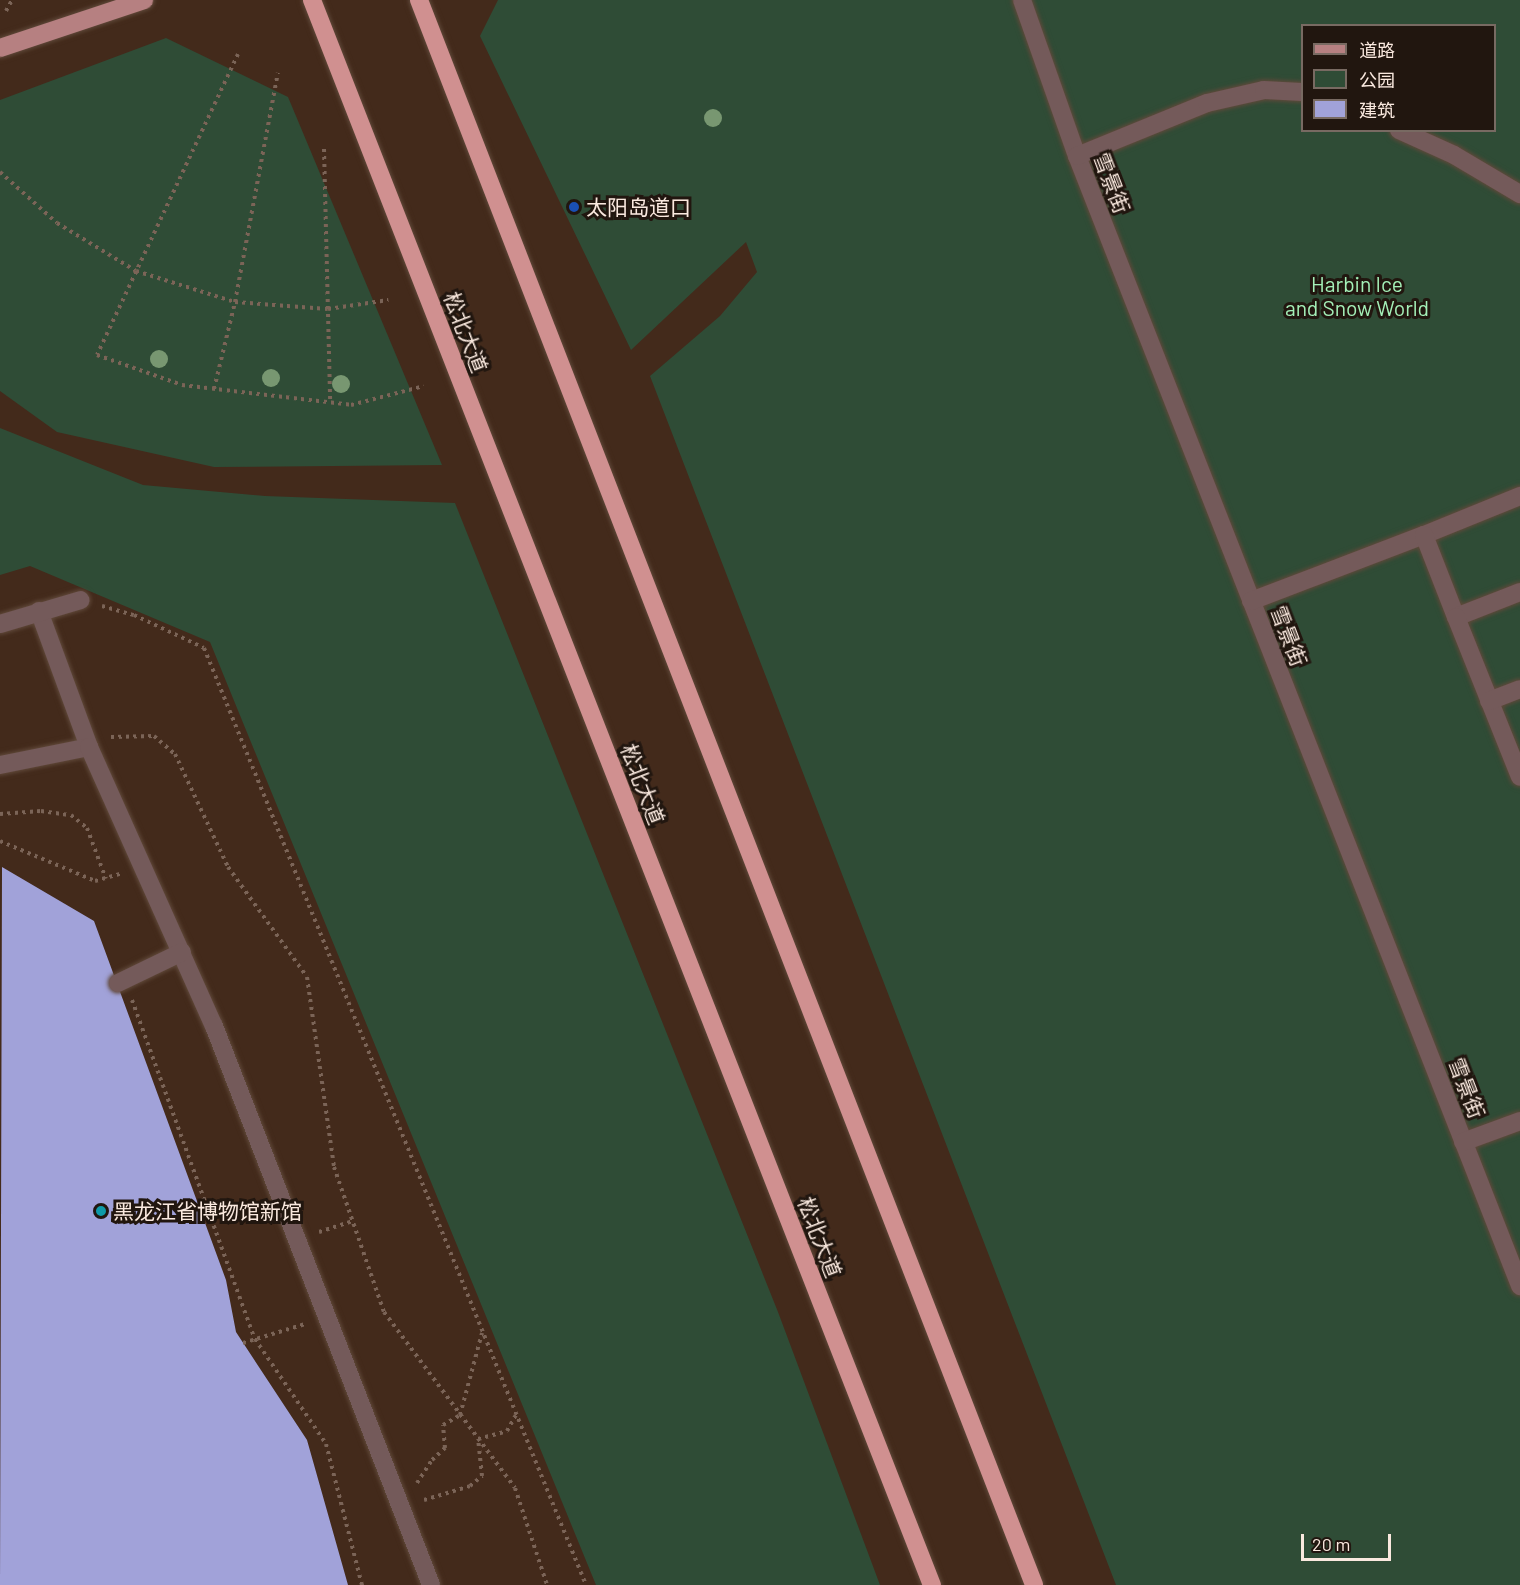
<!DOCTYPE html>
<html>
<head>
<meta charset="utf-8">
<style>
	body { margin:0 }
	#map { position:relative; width:1520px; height:1585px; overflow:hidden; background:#432a1b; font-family:Barlow,"Noto Sans SC",sans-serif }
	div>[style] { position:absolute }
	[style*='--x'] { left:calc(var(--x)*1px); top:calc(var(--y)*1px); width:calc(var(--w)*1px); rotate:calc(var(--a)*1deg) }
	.green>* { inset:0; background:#2f4c36 }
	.building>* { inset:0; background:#a1a2d9 }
	.path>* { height:4px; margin-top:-2px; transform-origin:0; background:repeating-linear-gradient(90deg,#7b6457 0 3px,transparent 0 7.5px) }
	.roads { filter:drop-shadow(0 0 2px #60493a) drop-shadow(0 0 2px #60493a) }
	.minor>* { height:18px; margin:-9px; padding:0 9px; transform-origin:9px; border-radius:9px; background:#745a5a }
	.major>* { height:18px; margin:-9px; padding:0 9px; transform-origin:9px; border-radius:9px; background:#b68081 }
	.highway>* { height:18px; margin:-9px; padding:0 9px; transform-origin:9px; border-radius:9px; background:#d09090 }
	.trees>* { width:18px; height:18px; margin:-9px; border-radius:50%; background:#789771 }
	.dots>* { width:16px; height:16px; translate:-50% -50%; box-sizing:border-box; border:3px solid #21160f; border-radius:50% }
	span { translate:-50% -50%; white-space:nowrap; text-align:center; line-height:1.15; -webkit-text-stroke:6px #21160f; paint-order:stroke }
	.street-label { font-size:21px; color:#fae9df }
	.poi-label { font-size:21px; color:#fae9df }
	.left { translate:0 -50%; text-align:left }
	.park-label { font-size:21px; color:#a4f0b8 }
	.legend { position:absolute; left:1301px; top:24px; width:195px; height:108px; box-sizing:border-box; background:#21160f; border:2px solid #786a62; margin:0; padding:8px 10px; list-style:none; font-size:18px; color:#fae9df }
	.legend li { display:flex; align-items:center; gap:12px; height:30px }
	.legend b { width:30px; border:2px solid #786a62 }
	.scale { position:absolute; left:1301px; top:1534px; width:90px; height:27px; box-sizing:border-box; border:3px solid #fae9df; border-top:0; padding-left:8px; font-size:18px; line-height:21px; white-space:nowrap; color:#fae9df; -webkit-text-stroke:4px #21160f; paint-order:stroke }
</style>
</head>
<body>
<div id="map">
	<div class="green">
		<i style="clip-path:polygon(evenodd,498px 0,1520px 0,1520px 1585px,1116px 1585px,650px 376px,720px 316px,757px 272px,746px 242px,631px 350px,480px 36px,498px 0,1302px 26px,1494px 26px,1494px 130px,1302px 130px,1302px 26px)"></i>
		<i style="clip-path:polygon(166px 38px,288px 97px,442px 465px,214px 467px,57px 432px,0 391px,0 100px)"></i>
		<i style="clip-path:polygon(0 428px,143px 485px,265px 496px,455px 503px,778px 1312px,880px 1585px,596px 1585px,210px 642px,30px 566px,0 575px)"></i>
	</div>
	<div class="building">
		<i style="clip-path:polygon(2px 867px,94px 921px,226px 1280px,236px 1332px,307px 1440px,348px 1585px,0 1585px)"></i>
	</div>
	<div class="path">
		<i style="--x:6;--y:11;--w:13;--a:-61"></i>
		<i style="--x:238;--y:54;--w:332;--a:115.1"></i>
		<i style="--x:97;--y:355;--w:90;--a:19.4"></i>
		<i style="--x:182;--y:385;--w:170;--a:6.7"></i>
		<i style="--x:351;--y:405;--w:75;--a:-14.6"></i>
		<i style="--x:324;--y:149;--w:254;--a:88.6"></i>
		<i style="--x:0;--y:172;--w:76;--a:41.8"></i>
		<i style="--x:57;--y:223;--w:92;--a:31.3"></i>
		<i style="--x:136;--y:271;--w:104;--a:17.4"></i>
		<i style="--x:235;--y:302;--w:93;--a:4.3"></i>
		<i style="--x:328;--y:309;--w:61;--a:-8.5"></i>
		<i style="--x:214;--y:389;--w:89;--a:-76.4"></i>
		<i style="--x:235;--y:302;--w:233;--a:-79.4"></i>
		<i style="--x:102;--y:606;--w:33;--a:16"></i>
		<i style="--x:134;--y:615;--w:77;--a:25.2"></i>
		<i style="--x:204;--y:648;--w:1012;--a:67.82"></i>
		<i style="--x:111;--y:737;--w:43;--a:-1.3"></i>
		<i style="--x:154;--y:736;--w:28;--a:41"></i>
		<i style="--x:175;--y:754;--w:125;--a:64.9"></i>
		<i style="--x:228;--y:867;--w:135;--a:54.3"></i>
		<i style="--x:307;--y:977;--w:192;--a:81.9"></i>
		<i style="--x:334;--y:1167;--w:153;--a:71"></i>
		<i style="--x:384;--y:1312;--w:219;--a:53.3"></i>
		<i style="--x:515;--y:1488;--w:102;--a:71.7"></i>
		<i style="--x:0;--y:814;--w:41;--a:-4.2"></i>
		<i style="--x:41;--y:811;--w:30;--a:8"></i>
		<i style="--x:71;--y:815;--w:21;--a:39"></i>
		<i style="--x:87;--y:828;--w:54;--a:69.6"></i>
		<i style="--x:0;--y:841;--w:103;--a:22.8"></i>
		<i style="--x:95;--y:881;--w:26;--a:-16"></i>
		<i style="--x:132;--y:1000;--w:361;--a:70.1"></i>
		<i style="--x:255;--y:1339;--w:127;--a:55.9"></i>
		<i style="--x:326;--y:1444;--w:146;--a:75.7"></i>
		<i style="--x:319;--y:1232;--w:36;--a:-18"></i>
		<i style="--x:243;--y:1343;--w:65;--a:-17"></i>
		<i style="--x:417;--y:1483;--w:27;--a:-57"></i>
		<i style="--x:432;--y:1460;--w:18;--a:-43"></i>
		<i style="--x:445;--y:1448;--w:23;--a:-95"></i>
		<i style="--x:443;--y:1425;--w:20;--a:-30"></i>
		<i style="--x:460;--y:1415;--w:85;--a:-75"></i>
		<i style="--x:424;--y:1500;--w:48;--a:-16.9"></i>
		<i style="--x:470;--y:1486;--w:16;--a:-40"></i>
		<i style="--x:482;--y:1476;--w:37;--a:-96"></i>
		<i style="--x:478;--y:1439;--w:30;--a:-15"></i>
		<i style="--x:507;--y:1431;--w:18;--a:-61"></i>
	</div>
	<div class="roads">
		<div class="minor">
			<i style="--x:1022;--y:0;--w:165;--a:70.6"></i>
			<i style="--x:1077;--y:156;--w:1214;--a:68.59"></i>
			<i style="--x:1399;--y:130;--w:60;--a:24.4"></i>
			<i style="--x:1454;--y:155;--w:77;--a:30.6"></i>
			<i style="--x:1077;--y:156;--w:140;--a:-22.2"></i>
			<i style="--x:1207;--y:103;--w:58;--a:-12.8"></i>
			<i style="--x:1264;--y:90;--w:38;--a:3"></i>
			<i style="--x:1424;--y:535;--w:104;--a:-22.1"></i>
			<i style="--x:1251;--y:601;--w:185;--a:-20.9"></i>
			<i style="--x:1424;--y:535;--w:88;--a:68.7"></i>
			<i style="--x:1456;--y:617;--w:69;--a:-21.3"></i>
			<i style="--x:39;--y:611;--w:145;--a:69.8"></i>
			<i style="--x:1456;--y:617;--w:172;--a:68.2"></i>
			<i style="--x:0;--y:624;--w:84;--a:-16.5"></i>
			<i style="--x:1489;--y:701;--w:33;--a:-21"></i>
			<i style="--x:0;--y:765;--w:91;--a:-11.4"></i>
			<i style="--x:89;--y:747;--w:306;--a:65.9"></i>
			<i style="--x:214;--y:1026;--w:600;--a:68.78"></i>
			<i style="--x:118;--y:983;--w:71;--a:-25.8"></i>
			<i style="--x:1463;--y:1142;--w:61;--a:-20.2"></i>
		</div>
		<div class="major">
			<i style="--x:0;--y:48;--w:152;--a:-18.4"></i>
		</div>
		<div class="highway">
			<i style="--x:312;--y:0;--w:1702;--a:68.64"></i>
			<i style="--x:419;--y:0;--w:1700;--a:68.79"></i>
		</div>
	</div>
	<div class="trees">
		<i style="left:713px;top:118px"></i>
		<i style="left:649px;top:207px"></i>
		<i style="left:159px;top:359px"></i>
		<i style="left:271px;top:378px"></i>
		<i style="left:341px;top:384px"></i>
	</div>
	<div class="dots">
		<i style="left:574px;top:207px;background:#1a4fb4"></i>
		<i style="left:101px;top:1211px;background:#0f9aa8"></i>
	</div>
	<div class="street-label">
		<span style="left:1112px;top:183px;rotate:69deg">雪景街</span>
		<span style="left:466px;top:332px;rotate:69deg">松北大道</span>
		<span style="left:1289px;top:636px;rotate:69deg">雪景街</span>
		<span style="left:643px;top:784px;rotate:69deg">松北大道</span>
		<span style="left:1467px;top:1088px;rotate:69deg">雪景街</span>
		<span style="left:820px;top:1237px;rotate:69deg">松北大道</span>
	</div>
	<div class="poi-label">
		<span class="left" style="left:586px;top:207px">太阳岛道口</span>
		<span class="left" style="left:113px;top:1211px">黑龙江省博物馆新馆</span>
	</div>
	<div class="park-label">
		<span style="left:1357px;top:296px">Harbin Ice<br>and Snow World</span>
	</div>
	<ul class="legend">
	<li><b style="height:8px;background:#b68081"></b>道路</li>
	<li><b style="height:16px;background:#2f4c36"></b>公园</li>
	<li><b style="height:16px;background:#a1a2d9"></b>建筑</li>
	</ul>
	<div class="scale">20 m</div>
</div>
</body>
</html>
